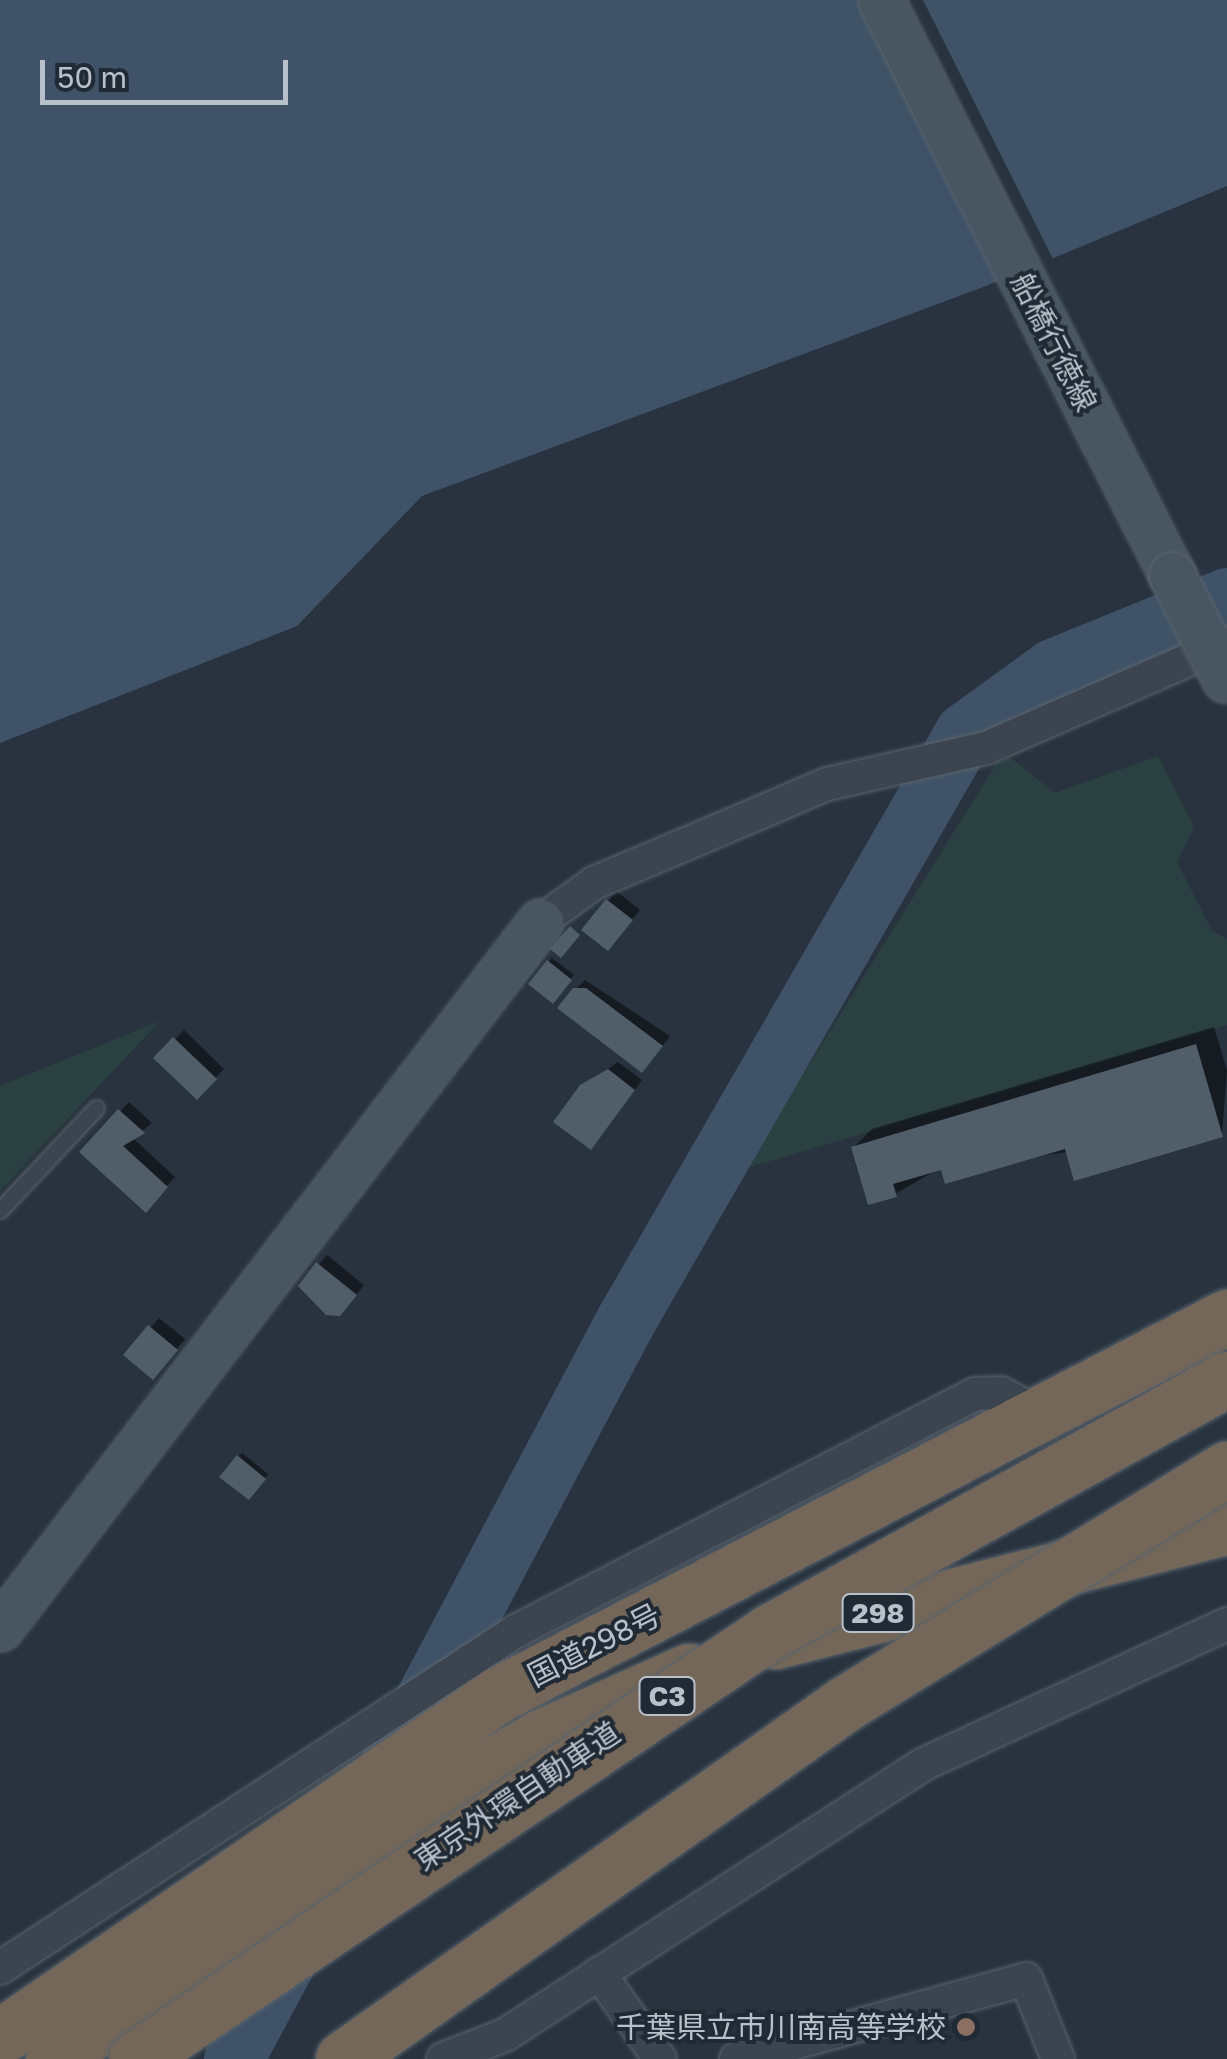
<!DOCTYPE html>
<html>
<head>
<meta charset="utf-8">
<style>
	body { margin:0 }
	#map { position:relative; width:1227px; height:2059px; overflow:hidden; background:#28333f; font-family:"Golos Text","Noto Sans JP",sans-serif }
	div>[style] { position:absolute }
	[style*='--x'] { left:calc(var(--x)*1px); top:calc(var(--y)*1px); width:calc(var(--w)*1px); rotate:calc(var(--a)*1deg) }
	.green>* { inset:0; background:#2b4141 }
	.water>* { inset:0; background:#3f5267 }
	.pier>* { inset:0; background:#28333f }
	.shadow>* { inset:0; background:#0007 }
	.river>* { height:60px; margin:-30px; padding:0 30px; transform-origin:30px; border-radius:30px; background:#3f5267 }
	.building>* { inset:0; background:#515e6a }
	.roads { filter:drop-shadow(0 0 2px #59636c) drop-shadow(0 0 2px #59636c) }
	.lane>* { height:15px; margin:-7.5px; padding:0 7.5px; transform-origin:7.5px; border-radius:7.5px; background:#3c454f }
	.street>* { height:32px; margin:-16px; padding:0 16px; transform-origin:16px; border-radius:16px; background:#3c454f }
	.secondary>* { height:45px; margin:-22.5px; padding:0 22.5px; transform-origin:22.5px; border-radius:22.5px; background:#4a5562 }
	.highway>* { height:55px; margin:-27.5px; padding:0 27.5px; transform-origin:27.5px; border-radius:27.5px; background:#746759 }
	.bridges { filter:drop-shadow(0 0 2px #59636c) drop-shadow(0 0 2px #59636c) }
	.secondary-bridge>* { height:45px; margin:-22.5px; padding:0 22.5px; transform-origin:22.5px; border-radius:22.5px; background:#4a5562 }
	.highway-bridge>* { height:55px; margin:-27.5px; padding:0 27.5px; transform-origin:27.5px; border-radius:27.5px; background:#746759 }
	.dots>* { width:28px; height:28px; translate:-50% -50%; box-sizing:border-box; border:5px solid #202a34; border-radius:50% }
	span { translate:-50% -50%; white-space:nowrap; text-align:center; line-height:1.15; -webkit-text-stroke:8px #202a34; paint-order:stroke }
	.shield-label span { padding:2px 8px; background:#202a34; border:2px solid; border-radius:8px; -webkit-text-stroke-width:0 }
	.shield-label { font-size:28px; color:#b8c0c9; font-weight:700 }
	.street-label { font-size:30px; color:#b8c0c9 }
	.poi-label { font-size:30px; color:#b8c0c9 }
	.right { translate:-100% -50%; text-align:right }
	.scale { position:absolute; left:40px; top:60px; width:248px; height:45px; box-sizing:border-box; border:5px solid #b8c0c9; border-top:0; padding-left:12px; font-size:30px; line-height:35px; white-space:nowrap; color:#b8c0c9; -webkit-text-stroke:8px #202a34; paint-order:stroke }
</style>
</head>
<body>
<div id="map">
	<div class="green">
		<i style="clip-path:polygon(1158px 756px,1194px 827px,1177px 862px,1212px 931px,1227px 939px,1227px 1025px,744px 1169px,998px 761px,1011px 758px,1055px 793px)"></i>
		<i style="clip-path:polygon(160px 1021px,0 1191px,0 1086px)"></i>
	</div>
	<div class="water">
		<i style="clip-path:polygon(0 0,1227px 0,1227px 186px,986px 286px,422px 496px,297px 626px,0 743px)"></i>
	</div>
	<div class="pier">
		<i style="clip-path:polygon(863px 0,923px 0,1055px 263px,1006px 283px)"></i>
	</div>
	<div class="shadow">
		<i style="clip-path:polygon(616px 891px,640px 910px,617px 939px,585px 930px)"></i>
		<i style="clip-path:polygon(552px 958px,574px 975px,553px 1001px,531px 983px)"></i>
		<i style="clip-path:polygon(585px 980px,670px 1036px,651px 1061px,575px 990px)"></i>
		<i style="clip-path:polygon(1214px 1027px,1227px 1070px,1222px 1134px,942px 1167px,895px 1194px,854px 1147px,872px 1129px)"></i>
		<i style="clip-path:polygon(184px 1030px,224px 1069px,197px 1097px,157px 1058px)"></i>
		<i style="clip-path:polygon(618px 1062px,642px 1080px,600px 1138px,582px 1087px)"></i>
		<i style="clip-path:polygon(129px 1102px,152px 1123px,133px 1138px,175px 1177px,146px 1209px,83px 1152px)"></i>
		<i style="clip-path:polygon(327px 1255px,364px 1285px,349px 1304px,301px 1286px)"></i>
		<i style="clip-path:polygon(159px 1318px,185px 1339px,161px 1367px,127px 1355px)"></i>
		<i style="clip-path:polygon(242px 1453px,268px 1474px,249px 1497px,238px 1457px)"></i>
	</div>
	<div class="river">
		<i style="--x:377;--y:1791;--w:532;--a:-62.09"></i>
		<i style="--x:626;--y:1321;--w:679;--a:-60.04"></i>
		<i style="--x:965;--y:733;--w:109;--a:-36"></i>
		<i style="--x:1053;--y:669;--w:188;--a:-22.2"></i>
		<i style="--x:234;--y:2059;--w:142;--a:-61.8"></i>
	</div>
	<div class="building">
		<i style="clip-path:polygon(606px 899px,633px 920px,608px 951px,581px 930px)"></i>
		<i style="clip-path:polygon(570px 926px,580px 935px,561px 958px,550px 949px)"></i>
		<i style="clip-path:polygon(547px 960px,572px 980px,553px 1004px,528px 984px)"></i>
		<i style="clip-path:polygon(573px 988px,586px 988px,663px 1046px,642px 1073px,557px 1008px)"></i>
		<i style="clip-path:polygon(173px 1037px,217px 1079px,197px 1100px,153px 1058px)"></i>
		<i style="clip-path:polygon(1196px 1044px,1223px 1137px,1074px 1181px,1065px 1149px,945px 1184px,941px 1170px,893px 1184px,897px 1197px,868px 1205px,851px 1147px)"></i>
		<i style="clip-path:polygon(608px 1069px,635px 1090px,591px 1150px,553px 1122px,580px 1085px)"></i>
		<i style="clip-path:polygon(118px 1109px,145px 1133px,123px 1146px,168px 1187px,146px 1213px,79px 1152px)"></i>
		<i style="clip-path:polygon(316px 1262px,357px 1295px,340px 1316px,326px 1315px,298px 1286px)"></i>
		<i style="clip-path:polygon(148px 1325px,178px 1350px,153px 1380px,123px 1355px)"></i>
		<i style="clip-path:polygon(237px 1455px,266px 1479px,249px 1500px,219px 1477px)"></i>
	</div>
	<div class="roads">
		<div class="lane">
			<i style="--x:0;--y:1210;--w:140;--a:-46.7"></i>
		</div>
		<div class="street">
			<i style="--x:540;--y:922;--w:67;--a:-35.8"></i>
			<i style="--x:594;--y:883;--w:253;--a:-23"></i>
			<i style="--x:827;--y:784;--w:163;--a:-12.8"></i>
			<i style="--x:986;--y:748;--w:263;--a:-23.5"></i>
			<i style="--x:0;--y:1968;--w:616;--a:-33.15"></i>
			<i style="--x:516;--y:1631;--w:517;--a:-27.31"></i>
			<i style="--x:975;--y:1394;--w:26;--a:-2"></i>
			<i style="--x:1001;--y:1393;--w:52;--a:28.5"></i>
			<i style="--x:599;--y:1973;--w:105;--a:54.7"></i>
			<i style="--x:443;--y:2059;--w:66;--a:-21.2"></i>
			<i style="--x:505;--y:2035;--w:499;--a:-32.9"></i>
			<i style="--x:924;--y:1764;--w:334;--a:-24.8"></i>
			<i style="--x:736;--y:2059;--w:301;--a:-15.4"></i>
			<i style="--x:1026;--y:1979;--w:86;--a:68.2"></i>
		</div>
		<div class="secondary">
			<i style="--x:881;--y:0;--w:644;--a:63.16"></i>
			<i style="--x:0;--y:1628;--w:889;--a:-52.59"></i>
		</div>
		<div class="highway">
			<i style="--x:775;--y:1641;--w:466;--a:-14.2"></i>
			<i style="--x:0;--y:2037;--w:606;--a:-34.5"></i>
			<i style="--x:499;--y:1694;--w:820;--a:-27.38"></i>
			<i style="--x:53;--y:2059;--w:433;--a:-34.6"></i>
			<i style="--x:409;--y:1813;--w:152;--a:-29.9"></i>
			<i style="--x:541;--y:1737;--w:162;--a:-24"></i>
		</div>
	</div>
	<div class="bridges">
		<div class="secondary-bridge">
			<i style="--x:1172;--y:575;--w:117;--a:63"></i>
		</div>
		<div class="highway-bridge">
			<i style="--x:136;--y:2059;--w:766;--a:-33.98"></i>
			<i style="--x:771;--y:1631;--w:521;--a:-28.93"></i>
			<i style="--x:343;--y:2059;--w:616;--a:-35.29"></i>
			<i style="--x:846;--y:1703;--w:447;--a:-31.6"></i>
		</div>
	</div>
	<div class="dots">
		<i style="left:966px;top:2027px;background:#8d6e63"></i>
	</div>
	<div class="shield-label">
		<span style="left:878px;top:1613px">298</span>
		<span style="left:667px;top:1696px">C3</span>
	</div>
	<div class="street-label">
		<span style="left:1054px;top:342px;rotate:63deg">船橋行徳線</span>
		<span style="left:594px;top:1645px;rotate:-27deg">国道298号</span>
		<span style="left:517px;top:1796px;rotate:-34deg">東京外環自動車道</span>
	</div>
	<div class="poi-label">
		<span class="right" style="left:946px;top:2027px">千葉県立市川南高等学校</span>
	</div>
	<div class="scale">50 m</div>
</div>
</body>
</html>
